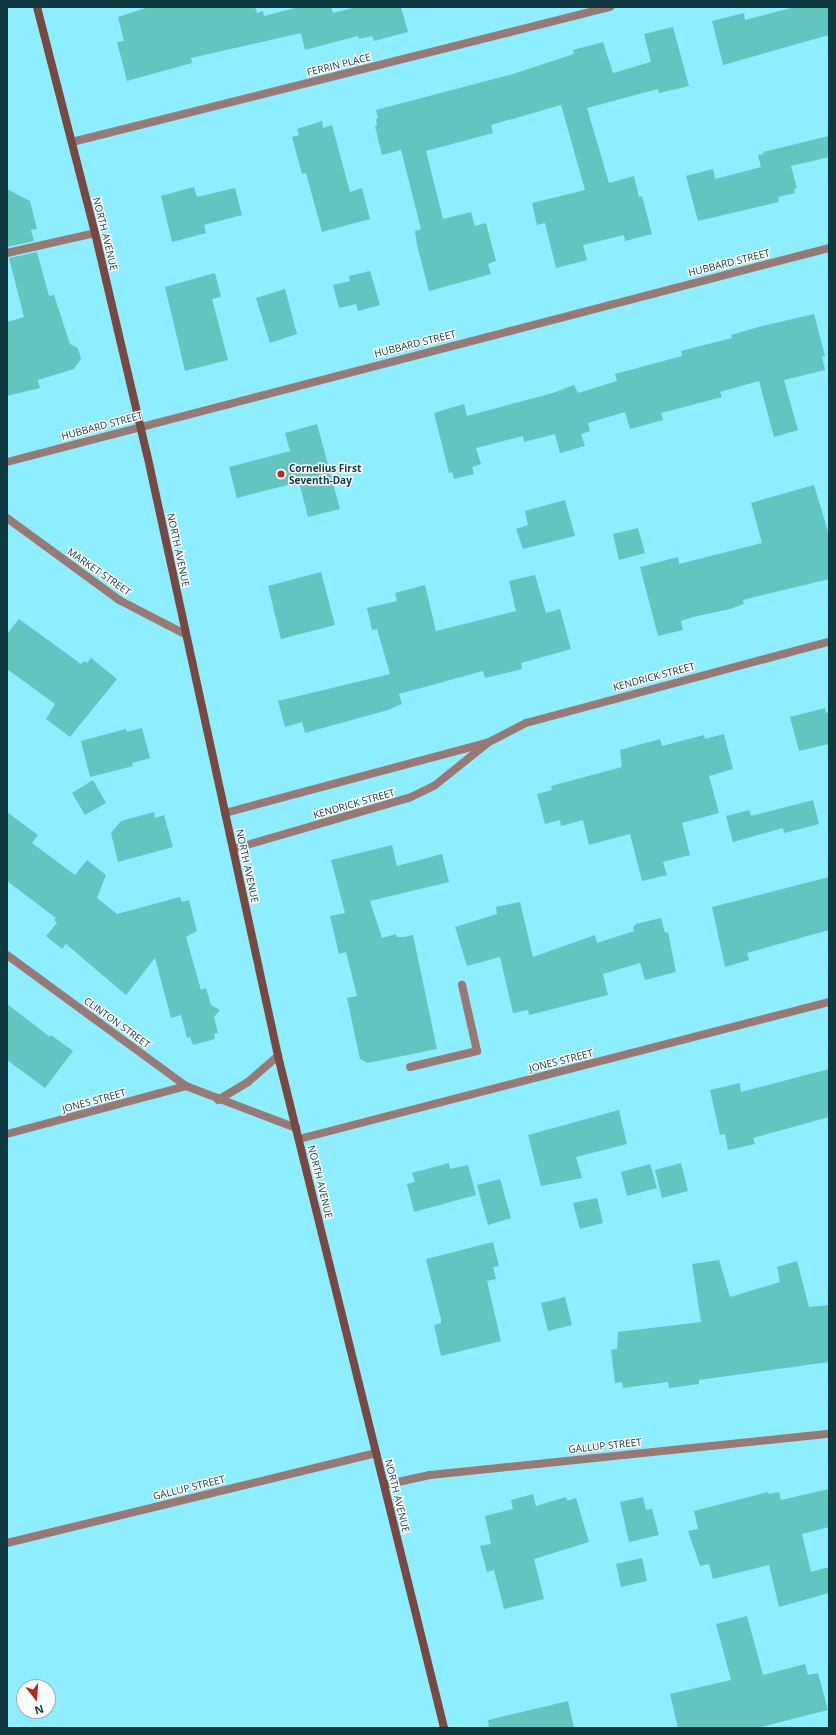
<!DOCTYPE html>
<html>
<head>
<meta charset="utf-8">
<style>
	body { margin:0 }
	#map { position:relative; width:836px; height:1735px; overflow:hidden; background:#8deeff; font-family:"Open Sans",sans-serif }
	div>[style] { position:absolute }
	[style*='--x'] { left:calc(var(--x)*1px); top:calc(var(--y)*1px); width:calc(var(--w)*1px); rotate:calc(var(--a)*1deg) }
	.building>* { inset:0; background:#62c5bf }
	.service>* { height:8px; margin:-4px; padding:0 4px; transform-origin:4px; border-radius:4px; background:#997973 }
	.minor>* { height:8px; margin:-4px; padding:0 4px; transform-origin:4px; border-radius:4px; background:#997973 }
	.secondary>* { height:8px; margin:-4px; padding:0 4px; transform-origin:4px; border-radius:4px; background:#774942 }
	.dots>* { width:11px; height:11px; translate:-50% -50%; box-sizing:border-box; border:2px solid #fdfdfd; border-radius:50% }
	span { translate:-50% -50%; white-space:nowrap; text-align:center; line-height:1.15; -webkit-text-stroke:3px #fdfdfd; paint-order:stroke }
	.street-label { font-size:10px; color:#0e3940 }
	.poi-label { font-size:10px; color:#0e3940; font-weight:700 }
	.left { translate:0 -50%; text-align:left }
	.frame { position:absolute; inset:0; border:8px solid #0e3940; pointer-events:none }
	.north { position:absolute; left:16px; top:1679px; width:40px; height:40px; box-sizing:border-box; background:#fdfdfd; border:1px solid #9dafb1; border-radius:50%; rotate:163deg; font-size:11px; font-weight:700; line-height:16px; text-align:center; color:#0e3940 }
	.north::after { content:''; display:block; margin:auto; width:14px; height:18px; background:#b6291d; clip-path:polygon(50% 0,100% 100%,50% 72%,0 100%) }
</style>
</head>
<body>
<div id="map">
	<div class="building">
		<i style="clip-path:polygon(149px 7px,255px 7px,257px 13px,263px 11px,264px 16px,299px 7px,331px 7px,333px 13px,356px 7px,401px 7px,408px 32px,374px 41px,372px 36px,359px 39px,358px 36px,305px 50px,301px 33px,191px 58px,192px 63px,127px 81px,117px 42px,124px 41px,118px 17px)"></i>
		<i style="clip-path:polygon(795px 7px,829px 7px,829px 35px,723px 65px,712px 21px,744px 13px,745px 20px)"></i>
		<i style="clip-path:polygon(673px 27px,689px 86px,659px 93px,658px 89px,587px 108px,609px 183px,634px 176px,639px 197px,642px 196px,652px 234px,625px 241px,624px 235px,583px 245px,587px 260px,556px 268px,545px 223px,537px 225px,532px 203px,585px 190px,561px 105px,491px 125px,493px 133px,426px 151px,443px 219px,471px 212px,475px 226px,486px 223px,496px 261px,488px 264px,491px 274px,429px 291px,417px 245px,415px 231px,421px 229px,401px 150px,382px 155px,375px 126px,377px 126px,376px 119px,378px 118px,376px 110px,513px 74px,574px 54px,573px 50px,603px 42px,613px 73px,651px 62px,644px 34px)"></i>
		<i style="clip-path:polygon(322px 121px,323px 128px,332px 125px,350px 192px,362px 188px,370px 219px,322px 232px,306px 173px,302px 174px,292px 137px,299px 135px,297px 129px)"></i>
		<i style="clip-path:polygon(829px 136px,829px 157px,791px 166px,797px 188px,794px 189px,795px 193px,778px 197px,779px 202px,698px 221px,686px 176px,713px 169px,715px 179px,761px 167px,758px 155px,764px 154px,763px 152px)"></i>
		<i style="clip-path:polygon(194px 187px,197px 197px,235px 188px,242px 215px,204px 225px,206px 233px,172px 242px,161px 196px)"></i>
		<i style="clip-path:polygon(7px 189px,30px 201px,37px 229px,31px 230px,34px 241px,7px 247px)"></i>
		<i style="clip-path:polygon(37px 252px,49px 296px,54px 295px,70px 344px,78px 348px,81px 359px,74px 369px,38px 380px,40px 388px,7px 396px,7px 322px,24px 317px,9px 258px)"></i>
		<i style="clip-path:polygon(370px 271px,380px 305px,358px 311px,356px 304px,339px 308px,333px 285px,350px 281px,349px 276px)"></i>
		<i style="clip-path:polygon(215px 273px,221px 297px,212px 299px,228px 360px,185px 371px,165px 287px)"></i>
		<i style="clip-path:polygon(285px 289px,297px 334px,270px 343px,256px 298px)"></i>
		<i style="clip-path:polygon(814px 314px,825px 356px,822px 357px,825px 370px,784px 380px,798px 430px,774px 437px,759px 381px,720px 392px,722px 397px,661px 413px,663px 420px,630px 429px,625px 412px,588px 423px,590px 431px,581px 434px,585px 446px,560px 453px,555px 434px,524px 442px,523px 436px,476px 448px,481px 464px,472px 467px,474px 474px,454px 479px,452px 472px,449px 473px,434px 413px,464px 404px,467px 416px,553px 393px,574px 385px,578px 393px,617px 381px,615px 374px,682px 356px,681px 351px,732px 338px,731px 335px,762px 326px)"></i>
		<i style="clip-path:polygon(317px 424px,340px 509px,308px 517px,299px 482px,237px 498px,229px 467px,290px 451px,285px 433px)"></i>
		<i style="clip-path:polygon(814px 485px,829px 535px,829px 579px,743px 600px,744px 604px,730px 609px,693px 617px,681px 621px,683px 630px,658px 636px,640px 567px,678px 557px,679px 564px,762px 543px,751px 503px)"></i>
		<i style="clip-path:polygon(565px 500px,575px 536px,523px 549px,516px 529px,528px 525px,525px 511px)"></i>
		<i style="clip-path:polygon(638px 528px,645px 553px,619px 560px,613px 534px)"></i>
		<i style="clip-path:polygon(321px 572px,335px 625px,281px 639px,268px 586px)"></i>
		<i style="clip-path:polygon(535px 575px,546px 613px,560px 609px,571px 649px,521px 663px,522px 669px,485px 678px,483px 671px,399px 694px,402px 704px,388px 710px,305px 733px,302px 722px,285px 727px,278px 701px,390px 674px,377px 629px,372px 630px,367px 608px,397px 601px,395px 593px,425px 585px,436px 631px,516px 611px,509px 581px)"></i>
		<i style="clip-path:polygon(19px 619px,81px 664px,84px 661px,87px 663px,91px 658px,117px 679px,70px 737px,46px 719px,55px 704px,7px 669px,7px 634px)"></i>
		<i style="clip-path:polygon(825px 708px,826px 713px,829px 712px,829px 744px,799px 751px,790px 717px)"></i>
		<i style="clip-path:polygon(142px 728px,150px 758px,132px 763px,133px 766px,90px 777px,81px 741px,126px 729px,127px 732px)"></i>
		<i style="clip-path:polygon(724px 734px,733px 769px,709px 776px,719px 813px,682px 823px,690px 855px,663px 862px,667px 875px,642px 881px,630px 834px,589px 845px,583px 820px,561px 826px,560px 820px,545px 824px,537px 794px,552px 790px,551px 786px,622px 767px,620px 750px,660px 739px,662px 746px,704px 735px,705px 739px)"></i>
		<i style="clip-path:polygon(93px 780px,106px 803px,85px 815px,72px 793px)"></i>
		<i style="clip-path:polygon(813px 800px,819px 824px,784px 833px,783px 828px,733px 842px,726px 816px,749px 810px,751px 816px)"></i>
		<i style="clip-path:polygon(7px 812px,38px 835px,32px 843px,75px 875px,87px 860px,106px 875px,97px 898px,117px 914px,180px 897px,182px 902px,189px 900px,197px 931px,186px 937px,201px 990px,206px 988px,211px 1005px,220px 1010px,214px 1017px,218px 1033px,214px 1034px,215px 1039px,193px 1045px,190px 1037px,187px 1038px,181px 1015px,171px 1018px,155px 958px,126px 995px,66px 944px,62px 949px,46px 936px,57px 923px,54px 920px,56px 918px,7px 881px)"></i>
		<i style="clip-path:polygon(154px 812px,155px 818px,164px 815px,173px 847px,118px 862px,111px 833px,121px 821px)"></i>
		<i style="clip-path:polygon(392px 845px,397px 866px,442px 854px,449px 882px,370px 901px,382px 938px,396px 934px,397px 937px,404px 937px,413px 935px,437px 1049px,368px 1063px,360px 1059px,347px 998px,357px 996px,346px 952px,339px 954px,330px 916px,345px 913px,331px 860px)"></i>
		<i style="clip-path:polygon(829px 877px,829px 930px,747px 953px,749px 960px,725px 967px,712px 907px)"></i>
		<i style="clip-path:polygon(520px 902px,533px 957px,595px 935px,597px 943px,634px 931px,633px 927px,636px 924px,661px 918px,665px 933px,668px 932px,676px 972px,645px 980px,640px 963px,603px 974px,608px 995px,529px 1015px,528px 1010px,513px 1013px,500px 957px,467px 966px,455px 927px,497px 914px,496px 907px)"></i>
		<i style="clip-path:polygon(7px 1004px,50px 1037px,51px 1035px,73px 1051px,45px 1088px,7px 1060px)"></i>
		<i style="clip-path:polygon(829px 1069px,829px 1117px,753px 1138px,755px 1144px,728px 1150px,725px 1134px,720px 1135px,710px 1090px,740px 1083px,741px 1092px)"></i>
		<i style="clip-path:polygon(619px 1110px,627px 1144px,576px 1157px,582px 1178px,541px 1186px,528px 1135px)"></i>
		<i style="clip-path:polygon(449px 1163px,450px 1169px,468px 1165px,476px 1195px,414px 1212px,407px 1184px,415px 1182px,412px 1173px)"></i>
		<i style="clip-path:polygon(681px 1163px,688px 1191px,662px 1198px,655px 1170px)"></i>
		<i style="clip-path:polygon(650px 1164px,657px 1188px,627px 1196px,621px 1172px)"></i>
		<i style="clip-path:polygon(500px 1179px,511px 1218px,488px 1225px,477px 1185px)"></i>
		<i style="clip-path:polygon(597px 1198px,603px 1223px,580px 1229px,573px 1203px)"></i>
		<i style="clip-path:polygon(493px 1242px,499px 1266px,493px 1267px,496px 1279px,487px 1281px,501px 1341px,441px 1356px,434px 1325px,441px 1323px,441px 1319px,426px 1259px)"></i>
		<i style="clip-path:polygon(719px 1260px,730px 1297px,780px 1282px,777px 1267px,797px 1261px,809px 1307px,829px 1305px,829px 1362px,699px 1380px,699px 1384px,669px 1388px,668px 1382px,623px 1388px,622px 1382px,615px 1383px,611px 1350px,617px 1349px,618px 1332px,701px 1322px,692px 1264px)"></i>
		<i style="clip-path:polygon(565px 1297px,572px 1325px,548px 1331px,541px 1303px)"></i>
		<i style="clip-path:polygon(829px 1489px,829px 1527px,802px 1534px,811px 1572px,829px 1567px,829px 1593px,779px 1607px,769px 1565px,713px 1579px,709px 1564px,700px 1566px,688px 1531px,698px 1529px,694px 1511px,768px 1492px,769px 1494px,779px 1492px,781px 1500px)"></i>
		<i style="clip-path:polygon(533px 1494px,536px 1506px,566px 1497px,567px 1501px,576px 1498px,589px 1542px,534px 1559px,544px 1599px,504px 1609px,494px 1570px,487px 1572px,480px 1546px,491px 1544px,485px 1516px,513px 1509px,511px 1500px)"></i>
		<i style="clip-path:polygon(643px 1497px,646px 1510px,652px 1509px,659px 1535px,629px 1542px,620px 1502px)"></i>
		<i style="clip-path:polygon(642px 1558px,647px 1581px,621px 1587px,616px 1564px)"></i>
		<i style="clip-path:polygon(747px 1616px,763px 1675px,805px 1664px,808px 1675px,818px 1673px,828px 1710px,757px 1728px,678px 1728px,670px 1694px,731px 1680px,716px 1624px)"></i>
		<i style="clip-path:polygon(568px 1701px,574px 1728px,489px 1728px,488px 1720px)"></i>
	</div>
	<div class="service">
		<i style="--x:7;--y:253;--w:90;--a:-12.8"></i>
		<i style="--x:410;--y:1067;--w:69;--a:-13.4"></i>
		<i style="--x:477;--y:1051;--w:68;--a:-102.8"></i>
	</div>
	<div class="minor">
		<i style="--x:72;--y:142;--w:555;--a:-14.09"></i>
		<i style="--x:7;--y:462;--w:849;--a:-14.59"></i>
		<i style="--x:7;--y:518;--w:139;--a:36.2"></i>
		<i style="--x:119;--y:600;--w:74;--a:27.3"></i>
		<i style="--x:225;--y:813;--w:270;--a:-15"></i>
		<i style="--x:233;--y:849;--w:183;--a:-16.2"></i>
		<i style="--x:409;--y:798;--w:28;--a:-26"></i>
		<i style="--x:434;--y:786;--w:70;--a:-38.7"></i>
		<i style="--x:489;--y:742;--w:42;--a:-27.2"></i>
		<i style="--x:526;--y:723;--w:314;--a:-15"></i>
		<i style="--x:7;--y:955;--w:222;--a:36.2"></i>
		<i style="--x:186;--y:1086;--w:118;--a:20.9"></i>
		<i style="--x:218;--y:1100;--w:35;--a:-31"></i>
		<i style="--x:248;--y:1082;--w:40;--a:-41"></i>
		<i style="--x:7;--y:1134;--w:185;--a:-15"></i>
		<i style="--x:299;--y:1139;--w:547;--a:-14.49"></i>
		<i style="--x:384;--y:1485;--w:47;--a:-12.3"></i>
		<i style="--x:430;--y:1475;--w:401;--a:-5.9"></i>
		<i style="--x:7;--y:1543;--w:380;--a:-13.7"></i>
	</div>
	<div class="secondary">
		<i style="--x:37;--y:7;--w:233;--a:75.6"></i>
		<i style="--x:95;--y:233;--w:227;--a:76.8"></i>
		<i style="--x:147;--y:454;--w:616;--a:77.72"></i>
		<i style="--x:278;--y:1056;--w:692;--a:76.12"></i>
	</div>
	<div class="dots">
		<i style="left:281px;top:474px;background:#b6291d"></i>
	</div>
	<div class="street-label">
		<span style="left:339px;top:65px;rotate:-14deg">FERRIN PLACE</span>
		<span style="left:105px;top:234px;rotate:76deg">NORTH AVENUE</span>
		<span style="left:729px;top:263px;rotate:-14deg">HUBBARD STREET</span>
		<span style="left:415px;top:344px;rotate:-14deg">HUBBARD STREET</span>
		<span style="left:102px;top:426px;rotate:-15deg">HUBBARD STREET</span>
		<span style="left:178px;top:550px;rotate:78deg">NORTH AVENUE</span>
		<span style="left:99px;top:572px;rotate:35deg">MARKET STREET</span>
		<span style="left:654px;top:677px;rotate:-15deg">KENDRICK STREET</span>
		<span style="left:354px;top:804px;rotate:-16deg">KENDRICK STREET</span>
		<span style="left:247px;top:866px;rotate:78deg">NORTH AVENUE</span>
		<span style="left:117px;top:1023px;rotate:36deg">CLINTON STREET</span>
		<span style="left:561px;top:1061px;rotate:-14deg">JONES STREET</span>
		<span style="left:94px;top:1101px;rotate:-15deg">JONES STREET</span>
		<span style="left:320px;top:1182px;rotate:76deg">NORTH AVENUE</span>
		<span style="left:605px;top:1446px;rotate:-6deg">GALLUP STREET</span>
		<span style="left:189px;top:1488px;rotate:-14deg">GALLUP STREET</span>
		<span style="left:397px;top:1496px;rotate:76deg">NORTH AVENUE</span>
	</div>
	<div class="poi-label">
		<span class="left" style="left:289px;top:474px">Cornelius First<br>Seventh-Day</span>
	</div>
	<div class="frame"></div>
	<div class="north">N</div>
</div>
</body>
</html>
